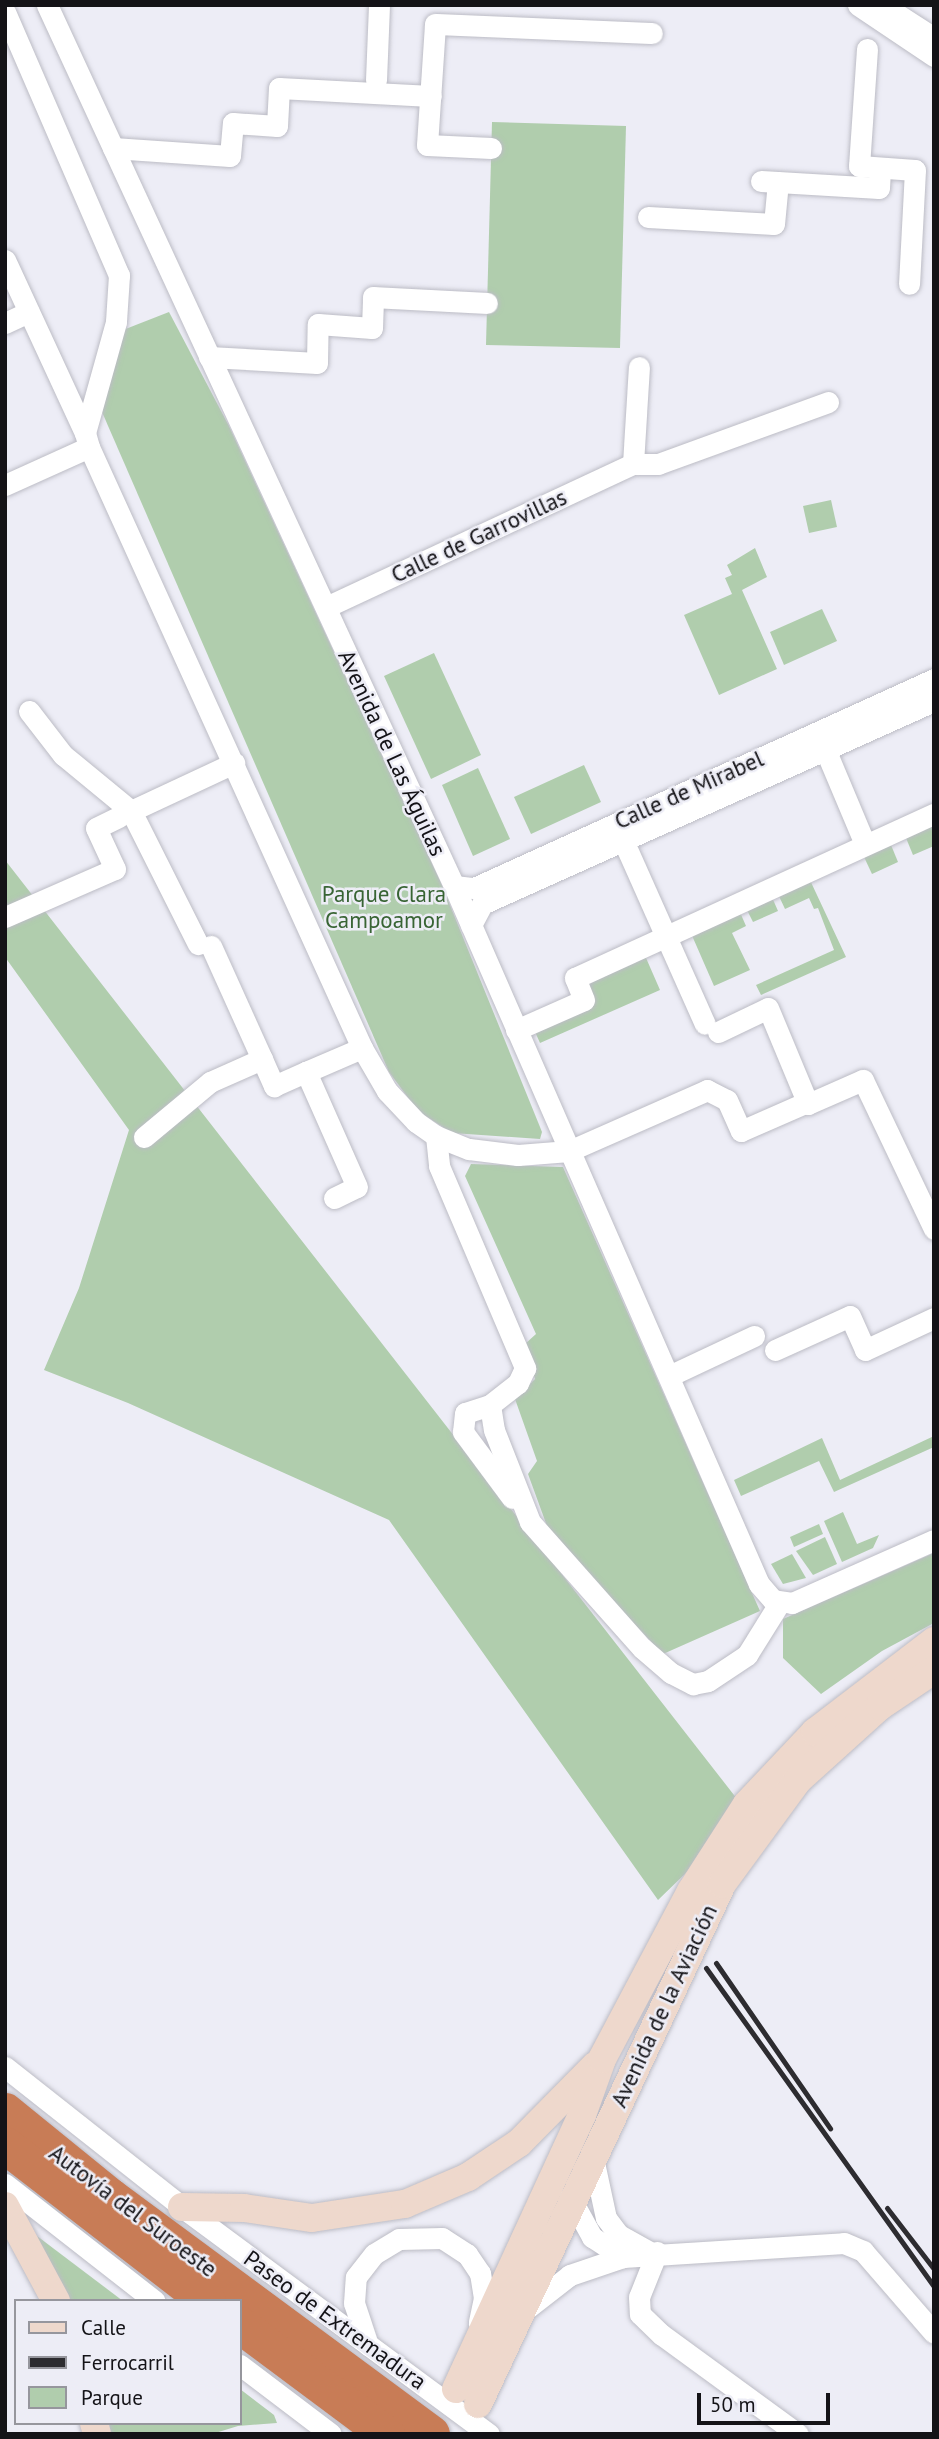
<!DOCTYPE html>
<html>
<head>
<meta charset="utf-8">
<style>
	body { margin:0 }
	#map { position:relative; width:939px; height:2439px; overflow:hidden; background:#ededf6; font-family:"PT Sans",sans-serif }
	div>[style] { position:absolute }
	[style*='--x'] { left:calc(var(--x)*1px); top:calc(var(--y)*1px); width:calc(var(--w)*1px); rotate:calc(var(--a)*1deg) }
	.green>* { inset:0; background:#b0cdad }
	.roads { filter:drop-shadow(0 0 2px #bcbcc5) drop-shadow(0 0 2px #bcbcc5) }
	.street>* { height:21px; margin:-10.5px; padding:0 10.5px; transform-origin:10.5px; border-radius:10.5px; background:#fff }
	.secondary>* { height:28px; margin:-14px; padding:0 14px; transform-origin:14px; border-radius:14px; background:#eed8cc }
	.highway>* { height:37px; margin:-18.5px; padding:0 18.5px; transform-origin:18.5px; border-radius:18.5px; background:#c87c56 }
	.rail>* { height:5px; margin:-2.5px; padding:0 2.5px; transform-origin:2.5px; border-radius:2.5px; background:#2d2c30 }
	span { translate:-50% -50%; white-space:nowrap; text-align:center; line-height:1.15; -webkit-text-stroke:5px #ededf6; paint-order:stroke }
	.street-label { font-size:23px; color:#141317 }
	.park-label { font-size:23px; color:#386434 }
	.frame { position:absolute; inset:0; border:7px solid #141317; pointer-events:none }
	.legend { position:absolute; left:14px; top:2299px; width:228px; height:126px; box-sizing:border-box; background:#ededf6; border:2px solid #96969d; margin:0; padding:9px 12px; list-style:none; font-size:21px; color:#141317 }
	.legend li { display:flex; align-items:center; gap:14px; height:35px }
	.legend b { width:35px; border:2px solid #96969d }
	.scale { position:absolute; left:697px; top:2393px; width:133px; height:32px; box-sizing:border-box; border:4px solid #141317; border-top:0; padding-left:9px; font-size:21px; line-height:24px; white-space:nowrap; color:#141317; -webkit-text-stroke:5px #ededf6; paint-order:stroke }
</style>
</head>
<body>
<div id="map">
	<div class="green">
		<i style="clip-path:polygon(492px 122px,626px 126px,620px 348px,486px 345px)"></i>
		<i style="clip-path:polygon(169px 312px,229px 426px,441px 883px,542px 1132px,540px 1139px,452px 1133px,418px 1111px,389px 1072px,102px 412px,123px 330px)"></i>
		<i style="clip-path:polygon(831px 500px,837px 527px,809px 533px,803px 506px)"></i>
		<i style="clip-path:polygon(755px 548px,767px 577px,742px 590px,777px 669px,719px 695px,684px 615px,732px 594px,725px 578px,732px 575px,727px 565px)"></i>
		<i style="clip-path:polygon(822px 609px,837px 641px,784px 665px,770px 632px)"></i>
		<i style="clip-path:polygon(434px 653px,481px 755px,431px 779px,384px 676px)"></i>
		<i style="clip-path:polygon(584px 765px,601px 802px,531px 834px,514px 797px)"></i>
		<i style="clip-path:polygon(478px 768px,510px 839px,473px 856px,442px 785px)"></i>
		<i style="clip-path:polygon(932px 826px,934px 846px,913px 855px,906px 838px)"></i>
		<i style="clip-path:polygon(891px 845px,898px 862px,872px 874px,864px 857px)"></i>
		<i style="clip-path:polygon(5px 860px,748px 1813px,658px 1900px,389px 1520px,128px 1403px,44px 1370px,79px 1288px,129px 1130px,5px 957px)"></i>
		<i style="clip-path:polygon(809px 878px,846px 957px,761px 995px,756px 985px,834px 950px,818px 908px,814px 909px,809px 898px,785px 909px,777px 892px)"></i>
		<i style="clip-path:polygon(771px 895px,778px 911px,753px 922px,747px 910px)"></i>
		<i style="clip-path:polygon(739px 910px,746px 926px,732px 933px,750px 970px,714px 986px,690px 931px)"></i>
		<i style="clip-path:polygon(643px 951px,660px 990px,540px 1043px,532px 1025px,588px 1000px,579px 980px)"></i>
		<i style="clip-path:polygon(471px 1164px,563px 1167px,760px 1611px,663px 1654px,551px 1537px,528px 1474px,537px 1461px,515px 1399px,535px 1379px,525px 1344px,536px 1334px,465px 1176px)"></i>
		<i style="clip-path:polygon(934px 1436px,934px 1447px,834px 1492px,819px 1461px,741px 1496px,734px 1480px,822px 1438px,840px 1480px)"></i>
		<i style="clip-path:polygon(843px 1512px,857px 1544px,879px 1535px,873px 1548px,842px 1562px,824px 1521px)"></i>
		<i style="clip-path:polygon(819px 1524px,823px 1534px,794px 1547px,790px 1537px)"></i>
		<i style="clip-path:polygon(825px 1537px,837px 1564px,813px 1575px,796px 1551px)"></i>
		<i style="clip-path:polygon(934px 1553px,934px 1623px,882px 1651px,821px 1694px,783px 1658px,783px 1619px)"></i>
		<i style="clip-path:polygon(792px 1554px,806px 1578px,783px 1584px,771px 1564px)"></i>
		<i style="clip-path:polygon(37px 2236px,123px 2301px,66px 2301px)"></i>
		<i style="clip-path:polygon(240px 2389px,274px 2415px,277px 2423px,238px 2426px,212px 2434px,111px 2434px,109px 2423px,240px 2423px)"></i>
	</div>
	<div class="roads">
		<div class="street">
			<i style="--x:47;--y:5;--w:970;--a:65.2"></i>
			<i style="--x:454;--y:886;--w:762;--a:66.4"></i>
			<i style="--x:759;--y:1584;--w:21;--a:49"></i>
			<i style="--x:773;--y:1600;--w:19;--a:9"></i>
			<i style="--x:792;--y:1603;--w:155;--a:-23.9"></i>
			<i style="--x:858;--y:5;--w:92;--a:33.9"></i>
			<i style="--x:883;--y:5;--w:61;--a:32.9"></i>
			<i style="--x:5;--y:12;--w:287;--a:66.6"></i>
			<i style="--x:119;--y:275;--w:47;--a:93.7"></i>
			<i style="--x:116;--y:322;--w:115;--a:105.6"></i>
			<i style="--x:85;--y:433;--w:15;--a:74"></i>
			<i style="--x:89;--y:447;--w:660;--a:65.57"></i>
			<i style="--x:362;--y:1048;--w:50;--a:59.8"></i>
			<i style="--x:387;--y:1091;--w:42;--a:46.9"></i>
			<i style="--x:416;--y:1122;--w:24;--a:35"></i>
			<i style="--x:436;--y:1136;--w:35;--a:22"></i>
			<i style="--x:469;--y:1149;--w:49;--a:7"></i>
			<i style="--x:518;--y:1155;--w:51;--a:-4.5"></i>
			<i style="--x:569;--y:1151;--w:151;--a:-23.8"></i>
			<i style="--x:707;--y:1090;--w:22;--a:27"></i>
			<i style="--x:727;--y:1100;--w:34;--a:66"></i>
			<i style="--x:741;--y:1131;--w:72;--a:-23.7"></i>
			<i style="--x:867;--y:49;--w:117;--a:93.9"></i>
			<i style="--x:859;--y:166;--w:56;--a:4.1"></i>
			<i style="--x:915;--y:170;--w:114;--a:93"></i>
			<i style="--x:376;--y:80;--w:75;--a:-87.7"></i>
			<i style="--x:113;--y:148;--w:117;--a:3.9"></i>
			<i style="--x:230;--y:156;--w:33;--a:-85"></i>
			<i style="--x:233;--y:123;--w:44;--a:3.9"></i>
			<i style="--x:277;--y:126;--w:38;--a:-87"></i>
			<i style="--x:279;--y:88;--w:152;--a:3"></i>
			<i style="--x:491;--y:148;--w:64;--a:-177.3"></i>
			<i style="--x:427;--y:145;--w:121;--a:-86.2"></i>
			<i style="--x:435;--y:24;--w:217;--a:2.4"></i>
			<i style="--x:761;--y:181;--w:118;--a:3.4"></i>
			<i style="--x:879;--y:188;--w:20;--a:-87"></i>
			<i style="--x:648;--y:217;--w:126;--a:3.2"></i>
			<i style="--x:774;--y:224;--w:42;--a:-84.6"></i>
			<i style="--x:5;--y:260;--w:191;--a:65.2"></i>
			<i style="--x:5;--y:323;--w:26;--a:-25"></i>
			<i style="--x:209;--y:357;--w:108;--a:3.2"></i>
			<i style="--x:317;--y:363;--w:39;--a:-89"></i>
			<i style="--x:318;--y:324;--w:54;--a:4.2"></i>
			<i style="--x:372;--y:328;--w:31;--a:-88"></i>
			<i style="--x:373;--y:297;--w:114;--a:3"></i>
			<i style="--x:633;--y:464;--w:25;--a:0"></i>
			<i style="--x:658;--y:464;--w:181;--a:-20"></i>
			<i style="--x:5;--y:485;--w:92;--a:-24.3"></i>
			<i style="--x:326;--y:607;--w:339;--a:-25"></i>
			<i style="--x:633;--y:464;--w:97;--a:-86.5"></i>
			<i style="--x:29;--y:711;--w:56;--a:52.3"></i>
			<i style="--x:63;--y:755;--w:88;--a:39.5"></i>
			<i style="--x:131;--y:811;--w:149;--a:63.3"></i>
			<i style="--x:825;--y:749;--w:95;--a:67.2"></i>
			<i style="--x:131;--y:811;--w:114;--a:-25"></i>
			<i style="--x:623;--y:840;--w:201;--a:66"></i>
			<i style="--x:454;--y:886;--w:20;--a:6"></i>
			<i style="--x:474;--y:888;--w:505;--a:-24.43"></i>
			<i style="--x:5;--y:917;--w:120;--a:-23.6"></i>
			<i style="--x:115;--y:869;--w:45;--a:-114.9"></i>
			<i style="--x:96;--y:828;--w:25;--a:-26"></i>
			<i style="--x:471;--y:925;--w:24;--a:-62"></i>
			<i style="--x:482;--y:904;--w:495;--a:-24.2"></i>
			<i style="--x:516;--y:1030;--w:74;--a:-23.8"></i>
			<i style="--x:584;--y:1000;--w:24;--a:-112"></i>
			<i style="--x:575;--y:978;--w:395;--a:-24.6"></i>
			<i style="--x:718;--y:1032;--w:55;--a:-25.6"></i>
			<i style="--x:768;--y:1008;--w:104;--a:67.4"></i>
			<i style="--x:808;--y:1104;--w:60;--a:-23.6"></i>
			<i style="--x:863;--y:1080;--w:165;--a:64.5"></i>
			<i style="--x:262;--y:1059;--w:30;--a:66"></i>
			<i style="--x:274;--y:1086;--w:35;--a:-24"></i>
			<i style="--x:436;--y:1136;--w:30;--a:84"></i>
			<i style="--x:439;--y:1166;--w:220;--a:66.9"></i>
			<i style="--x:525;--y:1368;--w:17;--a:115"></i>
			<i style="--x:518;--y:1383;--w:36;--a:142"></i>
			<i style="--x:490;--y:1405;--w:25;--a:81"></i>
			<i style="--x:494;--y:1430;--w:99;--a:68.6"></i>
			<i style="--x:530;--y:1522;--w:169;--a:48.4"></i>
			<i style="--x:642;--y:1648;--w:38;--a:41"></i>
			<i style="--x:671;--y:1673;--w:25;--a:27"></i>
			<i style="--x:693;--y:1684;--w:15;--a:-11"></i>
			<i style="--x:708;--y:1681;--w:47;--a:-33.7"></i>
			<i style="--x:747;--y:1655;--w:62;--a:-58.1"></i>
			<i style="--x:144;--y:1137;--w:86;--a:-39.8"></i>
			<i style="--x:210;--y:1082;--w:57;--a:-23.9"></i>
			<i style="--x:262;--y:1059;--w:124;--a:-114.3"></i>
			<i style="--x:334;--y:1198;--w:25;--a:-26"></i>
			<i style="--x:357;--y:1187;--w:126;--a:-113.9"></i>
			<i style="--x:306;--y:1072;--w:61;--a:-23.2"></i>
			<i style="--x:775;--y:1350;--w:82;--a:-24.4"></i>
			<i style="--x:850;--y:1316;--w:37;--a:66"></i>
			<i style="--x:865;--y:1350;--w:76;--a:-24.9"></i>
			<i style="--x:669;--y:1376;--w:94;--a:-25.2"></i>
			<i style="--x:490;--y:1405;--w:26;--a:162"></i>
			<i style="--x:465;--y:1413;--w:19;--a:96"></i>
			<i style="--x:463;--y:1432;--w:82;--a:53.4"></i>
			<i style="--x:5;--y:2067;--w:226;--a:38.3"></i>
			<i style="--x:182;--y:2207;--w:382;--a:36.5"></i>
			<i style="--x:593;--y:2158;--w:61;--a:77.8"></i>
			<i style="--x:606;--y:2218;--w:21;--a:53"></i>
			<i style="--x:619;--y:2235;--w:38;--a:29"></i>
			<i style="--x:5;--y:2184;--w:190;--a:38"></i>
			<i style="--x:570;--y:2197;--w:46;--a:61.2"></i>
			<i style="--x:592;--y:2237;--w:37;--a:33"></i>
			<i style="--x:657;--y:2252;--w:48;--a:111.8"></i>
			<i style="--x:639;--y:2297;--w:17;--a:87"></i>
			<i style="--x:640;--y:2314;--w:30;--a:44"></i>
			<i style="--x:662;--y:2335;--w:168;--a:36.1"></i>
			<i style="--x:525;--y:2310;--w:57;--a:-37.9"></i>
			<i style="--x:570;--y:2275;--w:56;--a:-18.8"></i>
			<i style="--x:623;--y:2257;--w:221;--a:-3.6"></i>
			<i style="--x:844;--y:2243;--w:21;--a:23"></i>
			<i style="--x:863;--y:2251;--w:108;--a:49.1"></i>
			<i style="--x:368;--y:2345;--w:44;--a:-108.4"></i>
			<i style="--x:354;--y:2303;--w:26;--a:-86"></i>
			<i style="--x:356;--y:2277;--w:29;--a:-52"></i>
			<i style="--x:374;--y:2254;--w:29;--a:-31"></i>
			<i style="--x:399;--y:2239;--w:43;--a:-1.3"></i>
			<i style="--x:442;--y:2238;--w:30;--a:33"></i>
			<i style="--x:467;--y:2254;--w:23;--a:56"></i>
			<i style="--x:480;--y:2273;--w:25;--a:81"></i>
			<i style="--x:484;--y:2298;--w:25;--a:102"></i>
			<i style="--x:240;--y:2365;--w:114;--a:37.2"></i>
		</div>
		<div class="secondary">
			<i style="--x:5;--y:2206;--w:108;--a:61.8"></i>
			<i style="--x:182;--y:2207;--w:62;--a:0.9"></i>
			<i style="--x:244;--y:2208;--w:69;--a:8.4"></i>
			<i style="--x:312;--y:2218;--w:94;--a:-8.6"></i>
			<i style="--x:405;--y:2204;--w:69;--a:-23.2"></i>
			<i style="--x:468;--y:2177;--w:61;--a:-33.7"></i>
			<i style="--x:519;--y:2143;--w:108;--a:-45.4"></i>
			<i style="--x:456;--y:2389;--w:302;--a:-65.3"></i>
			<i style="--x:582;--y:2115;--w:59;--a:-70.3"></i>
			<i style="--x:602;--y:2059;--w:190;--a:-62.1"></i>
			<i style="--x:691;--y:1891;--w:103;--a:-57.2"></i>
			<i style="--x:747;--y:1804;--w:99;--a:-46.6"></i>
			<i style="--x:815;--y:1732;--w:150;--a:-37.4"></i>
			<i style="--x:478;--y:2404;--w:574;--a:-64.86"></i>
			<i style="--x:722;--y:1884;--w:129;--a:-53.8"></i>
			<i style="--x:798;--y:1780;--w:110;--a:-42.1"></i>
			<i style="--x:880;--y:1706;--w:65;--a:-33.7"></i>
			<i style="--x:94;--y:2423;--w:11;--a:75"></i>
		</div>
		<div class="highway">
			<i style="--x:5;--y:2111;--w:136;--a:39.1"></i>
			<i style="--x:111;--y:2197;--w:398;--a:36.5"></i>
			<i style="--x:5;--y:2145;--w:255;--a:37.7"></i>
			<i style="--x:240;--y:2325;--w:182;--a:36.7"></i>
		</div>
	</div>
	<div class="rail">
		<i style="--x:716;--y:1963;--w:201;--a:55.4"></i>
		<i style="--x:706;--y:1968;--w:391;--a:54.4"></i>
		<i style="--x:887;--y:2208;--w:77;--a:52.4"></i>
	</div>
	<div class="street-label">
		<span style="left:479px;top:536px;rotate:-25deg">Calle de Garrovillas</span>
		<span style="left:392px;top:753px;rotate:65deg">Avenida de Las Águilas</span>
		<span style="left:689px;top:790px;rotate:-24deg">Calle de Mirabel</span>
		<span style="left:664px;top:2006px;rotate:-65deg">Avenida de la Aviación</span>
		<span style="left:133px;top:2211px;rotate:37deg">Autovía del Suroeste</span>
		<span style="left:335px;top:2320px;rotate:36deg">Paseo de Extremadura</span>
	</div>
	<div class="park-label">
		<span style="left:384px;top:907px">Parque Clara<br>Campoamor</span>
	</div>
	<div class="frame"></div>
	<ul class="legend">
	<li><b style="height:9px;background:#eed8cc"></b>Calle</li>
	<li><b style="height:9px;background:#2d2c30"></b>Ferrocarril</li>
	<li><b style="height:19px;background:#b0cdad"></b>Parque</li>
	</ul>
	<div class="scale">50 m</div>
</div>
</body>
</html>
